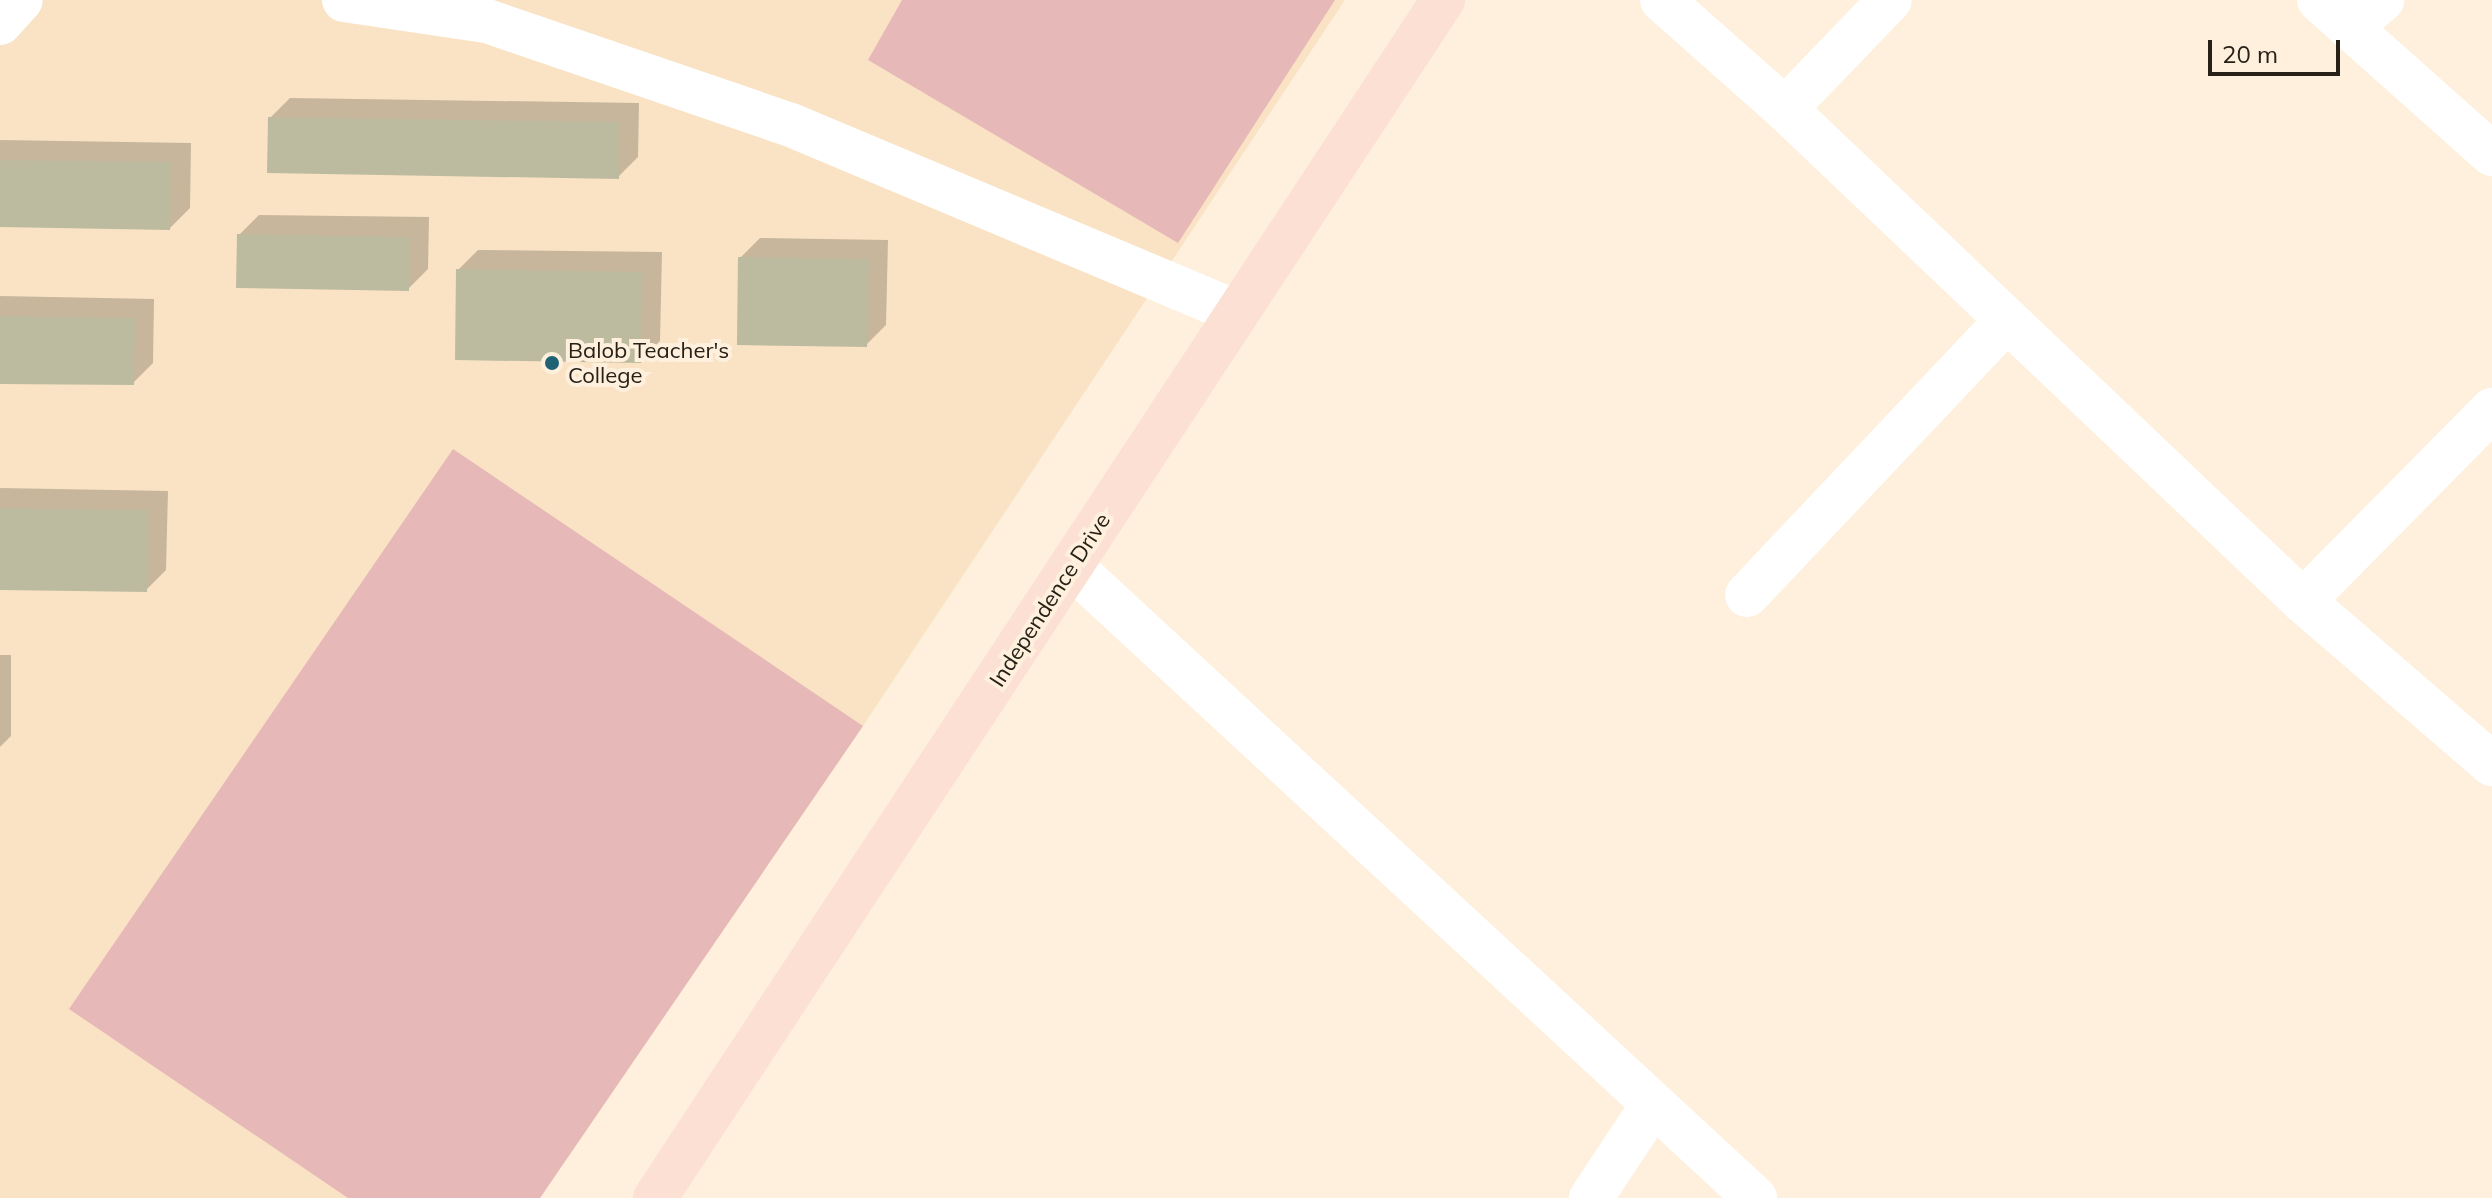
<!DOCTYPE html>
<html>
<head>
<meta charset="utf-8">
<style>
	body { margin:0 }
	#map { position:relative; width:2492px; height:1198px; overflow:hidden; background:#fef0dc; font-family:Mulish,sans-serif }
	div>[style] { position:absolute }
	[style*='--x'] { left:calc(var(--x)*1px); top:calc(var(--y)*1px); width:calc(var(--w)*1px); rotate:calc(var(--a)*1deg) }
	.built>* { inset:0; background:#f9e3c4 }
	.green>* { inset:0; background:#e7b8b8 }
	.shadow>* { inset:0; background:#0003 }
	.building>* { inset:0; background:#bcbb9f }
	.minor>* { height:44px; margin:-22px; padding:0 22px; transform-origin:22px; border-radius:22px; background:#fff }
	.major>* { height:44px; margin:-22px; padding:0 22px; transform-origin:22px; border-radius:22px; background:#fce0d3 }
	.dots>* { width:22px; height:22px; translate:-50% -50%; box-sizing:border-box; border:4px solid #fef0dc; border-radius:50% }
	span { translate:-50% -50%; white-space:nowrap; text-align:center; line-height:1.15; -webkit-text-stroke:8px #fef0dc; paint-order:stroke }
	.poi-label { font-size:22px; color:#262017 }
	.left { translate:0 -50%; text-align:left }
	.street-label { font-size:22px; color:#262017 }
	.scale { position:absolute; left:2208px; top:40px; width:132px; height:36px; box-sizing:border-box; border:4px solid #262017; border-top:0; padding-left:10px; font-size:24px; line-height:28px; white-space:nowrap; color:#262017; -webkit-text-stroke:6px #fef0dc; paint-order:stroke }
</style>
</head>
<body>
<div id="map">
	<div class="built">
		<i style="clip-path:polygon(0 0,1345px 0,863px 726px,540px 1198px,0 1198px)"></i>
	</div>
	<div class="green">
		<i style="clip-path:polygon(902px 0,1335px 0,1178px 243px,868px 60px)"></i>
		<i style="clip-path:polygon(453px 449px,863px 726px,540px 1198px,348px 1198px,69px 1009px)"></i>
	</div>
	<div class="shadow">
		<i style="clip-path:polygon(290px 98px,639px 103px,638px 157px,618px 177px,270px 118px)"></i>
		<i style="clip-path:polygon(0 140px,191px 143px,190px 208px,170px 228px,0 225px)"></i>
		<i style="clip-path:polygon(259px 215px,429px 217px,428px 269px,408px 289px,239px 235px)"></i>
		<i style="clip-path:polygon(760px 238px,888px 240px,886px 325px,866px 345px,740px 258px)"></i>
		<i style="clip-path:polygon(478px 250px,662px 252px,660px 341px,640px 361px,458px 270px)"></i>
		<i style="clip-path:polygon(0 296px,154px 299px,153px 363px,133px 383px,0 382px)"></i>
		<i style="clip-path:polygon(0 488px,168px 491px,166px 570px,146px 590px,0 588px)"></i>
		<i style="clip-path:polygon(0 655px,11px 655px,11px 736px,0 747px)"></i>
	</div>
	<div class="building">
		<i style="clip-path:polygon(268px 117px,620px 122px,619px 179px,267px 173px)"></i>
		<i style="clip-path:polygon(0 160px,172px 162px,170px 230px,0 227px)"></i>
		<i style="clip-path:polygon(237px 234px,409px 237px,409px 291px,236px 288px)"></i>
		<i style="clip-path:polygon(738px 257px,869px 259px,867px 347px,737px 345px)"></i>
		<i style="clip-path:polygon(456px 269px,643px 272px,641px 363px,455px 360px)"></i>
		<i style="clip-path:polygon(0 316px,135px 318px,134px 385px,0 384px)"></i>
		<i style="clip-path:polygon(0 508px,148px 510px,147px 592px,0 590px)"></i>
	</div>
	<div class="minor">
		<i style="--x:344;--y:0;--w:145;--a:8.4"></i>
		<i style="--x:487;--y:21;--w:321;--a:18.9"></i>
		<i style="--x:791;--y:125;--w:483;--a:22.8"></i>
		<i style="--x:1662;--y:0;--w:164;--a:41.5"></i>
		<i style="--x:1785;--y:109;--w:714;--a:43.53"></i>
		<i style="--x:2303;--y:601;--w:250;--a:40.8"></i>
		<i style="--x:2319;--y:0;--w:232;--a:41.7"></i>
		<i style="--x:0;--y:23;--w:31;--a:-48"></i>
		<i style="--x:2350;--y:28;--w:43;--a:-41.2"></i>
		<i style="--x:1785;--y:109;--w:151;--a:-46.1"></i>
		<i style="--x:1072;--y:567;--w:930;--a:42.73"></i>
		<i style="--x:1747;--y:595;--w:378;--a:-46.6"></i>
		<i style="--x:2303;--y:601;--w:269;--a:-45.3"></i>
		<i style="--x:1591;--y:1198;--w:110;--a:-56.5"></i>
	</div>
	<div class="major">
		<i style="--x:655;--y:1198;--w:1434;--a:-56.66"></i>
	</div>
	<div class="dots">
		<i style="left:552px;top:363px;background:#1e6274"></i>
	</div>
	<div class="poi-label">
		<span class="left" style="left:568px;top:363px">Balob Teacher's<br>College</span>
	</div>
	<div class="street-label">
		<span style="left:1050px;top:600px;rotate:-57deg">Independence Drive</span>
	</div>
	<div class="scale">20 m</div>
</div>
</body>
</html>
